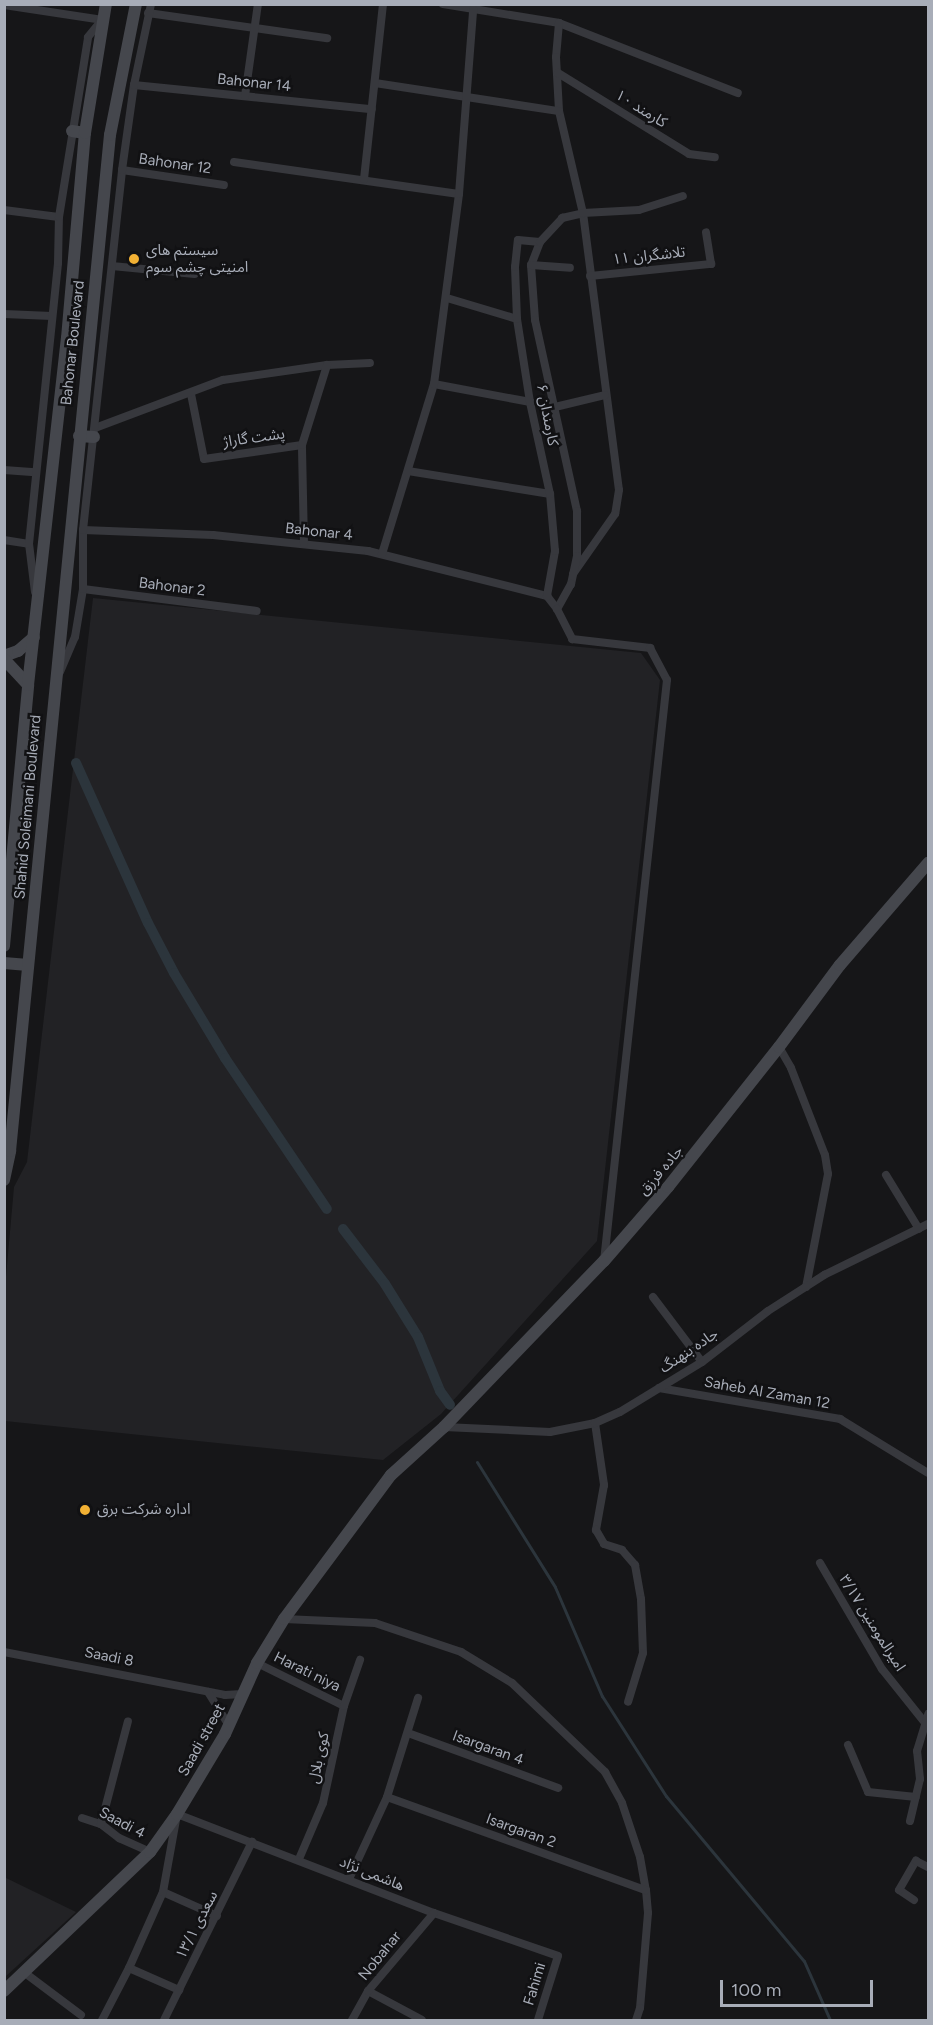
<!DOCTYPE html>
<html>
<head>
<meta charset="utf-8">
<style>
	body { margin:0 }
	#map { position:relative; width:933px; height:2025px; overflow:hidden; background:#161618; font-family:Figtree,"Noto Sans Arabic",sans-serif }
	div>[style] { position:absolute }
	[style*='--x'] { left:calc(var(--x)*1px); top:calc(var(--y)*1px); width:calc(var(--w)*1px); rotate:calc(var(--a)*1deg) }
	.built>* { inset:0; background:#222225 }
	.stream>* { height:3px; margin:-1.5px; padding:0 1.5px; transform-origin:1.5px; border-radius:1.5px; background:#2c353c }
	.canal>* { height:10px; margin:-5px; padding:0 5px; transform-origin:5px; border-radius:5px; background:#2c353c }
	.street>* { height:8px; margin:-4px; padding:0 4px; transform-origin:4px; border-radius:4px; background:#37383d }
	.secondary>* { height:12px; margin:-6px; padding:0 6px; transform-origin:6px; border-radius:6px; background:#45474d }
	.dots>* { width:16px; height:16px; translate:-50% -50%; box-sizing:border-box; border:3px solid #111113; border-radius:50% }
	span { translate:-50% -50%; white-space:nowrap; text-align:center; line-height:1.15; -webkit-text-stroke:5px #111113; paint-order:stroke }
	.street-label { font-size:15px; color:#a8adb8 }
	.poi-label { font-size:15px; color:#a8adb8 }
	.left { translate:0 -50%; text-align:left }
	.frame { position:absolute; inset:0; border:6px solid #a8adb8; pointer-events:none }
	.scale { position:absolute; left:720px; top:1980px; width:153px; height:27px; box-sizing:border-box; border:3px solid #a8adb8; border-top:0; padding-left:8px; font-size:18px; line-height:21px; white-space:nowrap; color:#a8adb8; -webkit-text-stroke:4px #111113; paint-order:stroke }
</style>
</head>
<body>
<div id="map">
	<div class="built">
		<i style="clip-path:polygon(93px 598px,641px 653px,660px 680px,597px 1241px,441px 1414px,383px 1460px,5px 1421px,4px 1299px,14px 1187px,27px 1162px)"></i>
		<i style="clip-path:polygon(4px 1877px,76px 1912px,5px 1977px,4px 1976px)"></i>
	</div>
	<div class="stream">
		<i style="--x:477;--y:1462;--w:147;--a:58"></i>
		<i style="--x:555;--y:1587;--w:119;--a:66.7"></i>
		<i style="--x:602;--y:1696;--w:119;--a:57.4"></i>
		<i style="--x:666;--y:1796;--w:215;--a:50.1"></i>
		<i style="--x:804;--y:1961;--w:64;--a:66.2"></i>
	</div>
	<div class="canal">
		<i style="--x:76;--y:763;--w:175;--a:65.8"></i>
		<i style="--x:148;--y:923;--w:56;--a:62.5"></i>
		<i style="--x:174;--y:973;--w:99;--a:59"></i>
		<i style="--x:225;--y:1058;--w:182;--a:56"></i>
		<i style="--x:343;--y:1229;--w:69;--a:52.6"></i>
		<i style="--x:385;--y:1284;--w:62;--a:58.1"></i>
		<i style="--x:418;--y:1337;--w:58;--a:67.8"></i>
		<i style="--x:440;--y:1391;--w:17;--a:54"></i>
	</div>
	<div class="street">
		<i style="--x:443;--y:4;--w:118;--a:9.3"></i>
		<i style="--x:559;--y:23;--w:192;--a:21.4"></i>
		<i style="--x:4;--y:5;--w:100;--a:8.6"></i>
		<i style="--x:148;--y:13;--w:181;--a:8"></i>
		<i style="--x:559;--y:23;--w:34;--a:95"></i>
		<i style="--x:556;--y:57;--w:54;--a:86.8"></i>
		<i style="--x:559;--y:111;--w:105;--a:76.8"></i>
		<i style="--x:583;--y:213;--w:279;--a:82.6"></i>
		<i style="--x:619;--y:490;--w:24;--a:99"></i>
		<i style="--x:615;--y:514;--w:73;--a:125"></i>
		<i style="--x:558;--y:73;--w:154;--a:31.7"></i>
		<i style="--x:689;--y:154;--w:26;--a:7"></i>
		<i style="--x:375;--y:83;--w:186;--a:8.7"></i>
		<i style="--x:134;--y:85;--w:239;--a:5.8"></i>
		<i style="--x:245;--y:96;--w:93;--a:-82"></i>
		<i style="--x:234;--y:162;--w:227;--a:8.1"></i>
		<i style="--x:122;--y:170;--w:103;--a:8.4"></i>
		<i style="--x:364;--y:179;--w:176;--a:-83.8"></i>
		<i style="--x:4;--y:210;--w:55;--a:7.3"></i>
		<i style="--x:540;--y:242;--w:25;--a:111"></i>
		<i style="--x:531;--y:265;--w:55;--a:85.8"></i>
		<i style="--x:535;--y:320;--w:196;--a:77.6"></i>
		<i style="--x:577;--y:511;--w:45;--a:90"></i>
		<i style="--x:577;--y:556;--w:29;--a:102"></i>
		<i style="--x:571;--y:584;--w:29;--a:119"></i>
		<i style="--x:531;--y:265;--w:39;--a:4"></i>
		<i style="--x:112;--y:266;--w:83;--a:5.5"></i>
		<i style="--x:590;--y:276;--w:122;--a:-5.7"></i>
		<i style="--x:711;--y:264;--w:32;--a:-99"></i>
		<i style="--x:447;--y:298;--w:73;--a:16.7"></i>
		<i style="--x:4;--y:314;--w:48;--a:2.4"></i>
		<i style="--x:434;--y:384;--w:98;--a:10.6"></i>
		<i style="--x:191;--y:394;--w:66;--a:78.7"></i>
		<i style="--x:204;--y:459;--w:99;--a:-8.1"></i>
		<i style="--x:555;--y:407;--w:51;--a:-13.5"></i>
		<i style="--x:95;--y:428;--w:137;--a:-20.6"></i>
		<i style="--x:223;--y:380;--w:105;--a:-8.2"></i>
		<i style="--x:327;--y:365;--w:43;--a:-2.7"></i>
		<i style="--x:4;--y:470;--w:31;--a:4"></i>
		<i style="--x:408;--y:471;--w:144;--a:9.2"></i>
		<i style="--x:83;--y:530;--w:130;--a:2.2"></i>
		<i style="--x:213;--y:535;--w:156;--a:5.9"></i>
		<i style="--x:368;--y:551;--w:185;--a:14.1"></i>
		<i style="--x:4;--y:540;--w:25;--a:9"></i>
		<i style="--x:304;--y:544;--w:99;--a:-91.2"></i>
		<i style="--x:302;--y:445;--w:84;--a:-72.6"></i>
		<i style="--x:382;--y:554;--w:178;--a:-73"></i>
		<i style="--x:434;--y:384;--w:192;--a:-82.5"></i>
		<i style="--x:459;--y:194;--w:185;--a:-85.6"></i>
		<i style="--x:83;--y:589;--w:175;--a:7.2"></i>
		<i style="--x:35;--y:592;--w:48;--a:-97.1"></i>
		<i style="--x:29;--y:544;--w:282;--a:-84.1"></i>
		<i style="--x:58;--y:263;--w:46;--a:-88.8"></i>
		<i style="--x:59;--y:217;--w:182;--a:-80.8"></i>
		<i style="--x:88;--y:37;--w:22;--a:-51"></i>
		<i style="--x:547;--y:596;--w:16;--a:52"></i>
		<i style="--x:557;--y:609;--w:34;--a:63"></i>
		<i style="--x:572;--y:639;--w:79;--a:6.6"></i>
		<i style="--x:650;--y:648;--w:36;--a:62"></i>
		<i style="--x:667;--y:680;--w:584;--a:96.19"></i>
		<i style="--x:547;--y:596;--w:46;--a:-79.9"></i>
		<i style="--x:555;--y:551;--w:57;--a:-95"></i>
		<i style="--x:550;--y:494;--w:94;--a:-102.3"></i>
		<i style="--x:530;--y:402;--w:84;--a:-98.9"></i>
		<i style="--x:517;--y:319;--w:52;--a:-92.2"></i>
		<i style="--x:515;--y:267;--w:27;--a:-84"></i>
		<i style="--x:518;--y:240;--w:22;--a:5"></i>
		<i style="--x:540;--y:242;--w:33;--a:-47"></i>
		<i style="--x:562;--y:218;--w:22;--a:-13"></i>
		<i style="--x:583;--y:213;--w:56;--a:-3.1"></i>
		<i style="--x:639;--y:210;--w:46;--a:-17.7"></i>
		<i style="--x:60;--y:672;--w:38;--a:-67"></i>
		<i style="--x:75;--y:637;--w:49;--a:-80.5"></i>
		<i style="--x:83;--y:589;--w:59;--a:-90"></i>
		<i style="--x:83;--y:530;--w:362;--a:-83.8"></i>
		<i style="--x:122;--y:170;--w:86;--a:-82"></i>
		<i style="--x:134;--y:85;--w:83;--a:-78.1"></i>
		<i style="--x:779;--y:1047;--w:24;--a:60"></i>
		<i style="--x:791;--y:1068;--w:93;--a:68.7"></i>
		<i style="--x:825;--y:1155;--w:19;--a:81"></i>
		<i style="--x:828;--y:1174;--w:115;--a:101"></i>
		<i style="--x:886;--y:1175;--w:63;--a:58.6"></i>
		<i style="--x:653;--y:1297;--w:81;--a:53"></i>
		<i style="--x:659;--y:1388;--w:184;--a:9.7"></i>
		<i style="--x:840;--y:1419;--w:103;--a:31.5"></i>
		<i style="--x:595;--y:1423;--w:63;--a:81.7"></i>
		<i style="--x:604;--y:1485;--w:46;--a:100.1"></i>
		<i style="--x:596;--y:1530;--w:16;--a:60"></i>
		<i style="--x:604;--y:1544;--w:19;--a:18"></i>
		<i style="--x:622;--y:1550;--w:20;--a:49"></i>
		<i style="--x:635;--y:1565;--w:35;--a:80"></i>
		<i style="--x:641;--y:1599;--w:54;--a:87.9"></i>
		<i style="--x:643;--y:1653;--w:51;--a:107"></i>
		<i style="--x:444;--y:1427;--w:106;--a:2.7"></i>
		<i style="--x:550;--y:1432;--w:46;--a:-11.3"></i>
		<i style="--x:595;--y:1423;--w:27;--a:-24"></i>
		<i style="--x:620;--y:1412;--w:96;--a:-31.4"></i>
		<i style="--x:702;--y:1362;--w:83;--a:-37.7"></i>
		<i style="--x:768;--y:1311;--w:67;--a:-32.7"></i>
		<i style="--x:824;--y:1275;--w:116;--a:-26.1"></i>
		<i style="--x:820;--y:1563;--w:123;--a:59.7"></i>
		<i style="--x:882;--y:1669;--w:70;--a:51.3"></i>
		<i style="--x:284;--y:1619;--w:91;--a:2.5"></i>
		<i style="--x:375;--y:1623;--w:91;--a:18.6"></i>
		<i style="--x:461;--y:1652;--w:60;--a:31.3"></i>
		<i style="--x:512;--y:1683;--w:129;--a:43.7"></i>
		<i style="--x:605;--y:1772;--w:35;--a:61"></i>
		<i style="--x:622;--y:1803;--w:57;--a:71.6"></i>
		<i style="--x:640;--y:1857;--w:34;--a:80"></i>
		<i style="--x:646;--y:1890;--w:23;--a:85"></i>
		<i style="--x:648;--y:1913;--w:95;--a:94.8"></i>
		<i style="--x:640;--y:2008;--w:13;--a:108"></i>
		<i style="--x:4;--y:1652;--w:225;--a:11"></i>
		<i style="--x:225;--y:1695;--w:17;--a:-3"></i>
		<i style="--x:257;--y:1663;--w:97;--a:26.3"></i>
		<i style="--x:208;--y:1692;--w:40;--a:58"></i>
		<i style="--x:408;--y:1733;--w:160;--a:20.1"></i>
		<i style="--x:848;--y:1745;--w:51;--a:66.9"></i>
		<i style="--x:868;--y:1792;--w:48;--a:5.9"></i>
		<i style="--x:387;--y:1797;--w:275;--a:19.8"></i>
		<i style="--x:82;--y:1818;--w:20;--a:18"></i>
		<i style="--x:101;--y:1824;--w:23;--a:38"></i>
		<i style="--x:119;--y:1838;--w:34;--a:24"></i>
		<i style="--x:910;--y:1821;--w:43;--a:-76.6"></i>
		<i style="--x:920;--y:1779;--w:28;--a:-96"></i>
		<i style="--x:917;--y:1751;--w:39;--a:-73"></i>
		<i style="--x:101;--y:1824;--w:106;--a:-75.3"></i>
		<i style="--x:299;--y:1859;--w:61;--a:-66.8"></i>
		<i style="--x:323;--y:1803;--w:99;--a:-77.8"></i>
		<i style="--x:344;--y:1706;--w:49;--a:-70.8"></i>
		<i style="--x:349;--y:1879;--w:90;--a:-65.1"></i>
		<i style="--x:387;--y:1797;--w:104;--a:-72.6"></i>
		<i style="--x:163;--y:1892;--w:59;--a:24"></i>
		<i style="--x:914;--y:1900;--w:18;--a:-146"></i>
		<i style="--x:899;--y:1890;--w:34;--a:-60"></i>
		<i style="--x:916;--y:1861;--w:13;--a:27"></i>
		<i style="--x:129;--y:1968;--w:55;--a:23.7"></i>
		<i style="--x:25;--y:1973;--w:70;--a:36.9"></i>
		<i style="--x:368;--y:1991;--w:61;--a:28.2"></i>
		<i style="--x:102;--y:2020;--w:59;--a:-62.6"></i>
		<i style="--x:129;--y:1968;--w:83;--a:-65.9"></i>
		<i style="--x:163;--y:1892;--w:79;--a:-79.8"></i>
		<i style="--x:177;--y:1814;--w:275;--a:21.1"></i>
		<i style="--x:434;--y:1913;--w:131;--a:19.1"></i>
		<i style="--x:558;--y:1956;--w:67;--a:107.4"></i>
		<i style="--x:164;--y:2020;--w:199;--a:-63.7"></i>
		<i style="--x:352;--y:2020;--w:33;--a:-61"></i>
		<i style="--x:368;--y:1991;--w:102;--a:-49.8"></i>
	</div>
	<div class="secondary">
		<i style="--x:72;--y:131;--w:13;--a:9"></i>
		<i style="--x:79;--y:436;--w:15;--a:4"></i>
		<i style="--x:4;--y:656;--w:15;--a:-20"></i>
		<i style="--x:18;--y:651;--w:21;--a:-41"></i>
		<i style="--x:4;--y:659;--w:35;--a:47"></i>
		<i style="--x:4;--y:946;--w:262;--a:-84.7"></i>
		<i style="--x:28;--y:685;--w:349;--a:-83.6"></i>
		<i style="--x:67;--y:338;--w:206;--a:-85"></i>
		<i style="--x:85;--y:133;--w:131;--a:-80.8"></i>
		<i style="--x:4;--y:963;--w:24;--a:5"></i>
		<i style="--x:4;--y:1180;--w:30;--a:-78"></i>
		<i style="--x:10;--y:1151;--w:1021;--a:-84.38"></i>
		<i style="--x:110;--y:135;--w:134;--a:-78.8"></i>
		<i style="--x:4;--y:1991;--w:202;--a:-43.6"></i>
		<i style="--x:150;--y:1852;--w:47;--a:-54.6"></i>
		<i style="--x:177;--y:1814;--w:93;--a:-59"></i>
		<i style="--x:225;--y:1734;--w:78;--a:-65.7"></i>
		<i style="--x:257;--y:1663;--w:52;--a:-58.5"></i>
		<i style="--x:284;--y:1619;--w:179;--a:-53.4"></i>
		<i style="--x:391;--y:1475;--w:72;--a:-42.2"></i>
		<i style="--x:444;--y:1427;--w:231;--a:-46.1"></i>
		<i style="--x:604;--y:1261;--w:98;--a:-49.1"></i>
		<i style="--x:668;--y:1187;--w:179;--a:-51.6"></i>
		<i style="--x:779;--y:1047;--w:102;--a:-53.4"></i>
		<i style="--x:840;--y:965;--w:135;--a:-49.2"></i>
	</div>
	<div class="dots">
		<i style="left:134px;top:259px;background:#f2b134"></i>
		<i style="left:85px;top:1510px;background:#f2b134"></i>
	</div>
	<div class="street-label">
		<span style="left:254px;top:83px;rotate:6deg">Bahonar 14</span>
		<span style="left:641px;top:109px;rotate:32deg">کارمند ۱۰</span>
		<span style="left:175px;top:164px;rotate:8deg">Bahonar 12</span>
		<span style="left:649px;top:256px;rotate:-6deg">تلاشگران ۱۱</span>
		<span style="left:73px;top:343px;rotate:-84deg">Bahonar Boulevard</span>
		<span style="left:547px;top:415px;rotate:79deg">کارمندان ۶</span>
		<span style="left:254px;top:438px;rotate:-8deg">پشت گاراژ</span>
		<span style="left:319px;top:532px;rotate:6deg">Bahonar 4</span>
		<span style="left:172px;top:587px;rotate:7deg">Bahonar 2</span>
		<span style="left:28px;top:807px;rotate:-85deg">Shahid Soleimani Boulevard</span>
		<span style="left:661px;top:1171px;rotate:-50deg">جاده فرزق</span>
		<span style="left:689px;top:1351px;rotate:-34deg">جاده بنهنگ</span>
		<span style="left:767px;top:1393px;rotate:10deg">Saheb Al Zaman 12</span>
		<span style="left:872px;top:1623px;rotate:58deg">امیرالمومنین ۳/۱۷</span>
		<span style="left:109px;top:1657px;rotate:11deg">Saadi 8</span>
		<span style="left:307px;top:1672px;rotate:26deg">Harati niya</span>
		<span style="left:202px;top:1740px;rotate:-61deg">Saadi street</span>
		<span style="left:488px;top:1748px;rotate:20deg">Isargaran 4</span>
		<span style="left:319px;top:1758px;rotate:-78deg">کوی بلال</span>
		<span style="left:122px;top:1823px;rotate:28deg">Saadi 4</span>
		<span style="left:521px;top:1831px;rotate:20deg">Isargaran 2</span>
		<span style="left:372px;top:1874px;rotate:22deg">هاشمی نژاد</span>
		<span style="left:197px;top:1925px;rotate:-63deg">سعدی ۱۳/۱</span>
		<span style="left:380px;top:1956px;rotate:-51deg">Nobahar</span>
		<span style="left:535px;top:1984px;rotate:-73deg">Fahimi</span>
	</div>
	<div class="poi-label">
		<span class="left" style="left:146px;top:259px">سیستم های<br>امنیتی چشم سوم</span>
		<span class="left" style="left:97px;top:1510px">اداره شرکت برق</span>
	</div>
	<div class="frame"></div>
	<div class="scale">100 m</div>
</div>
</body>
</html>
